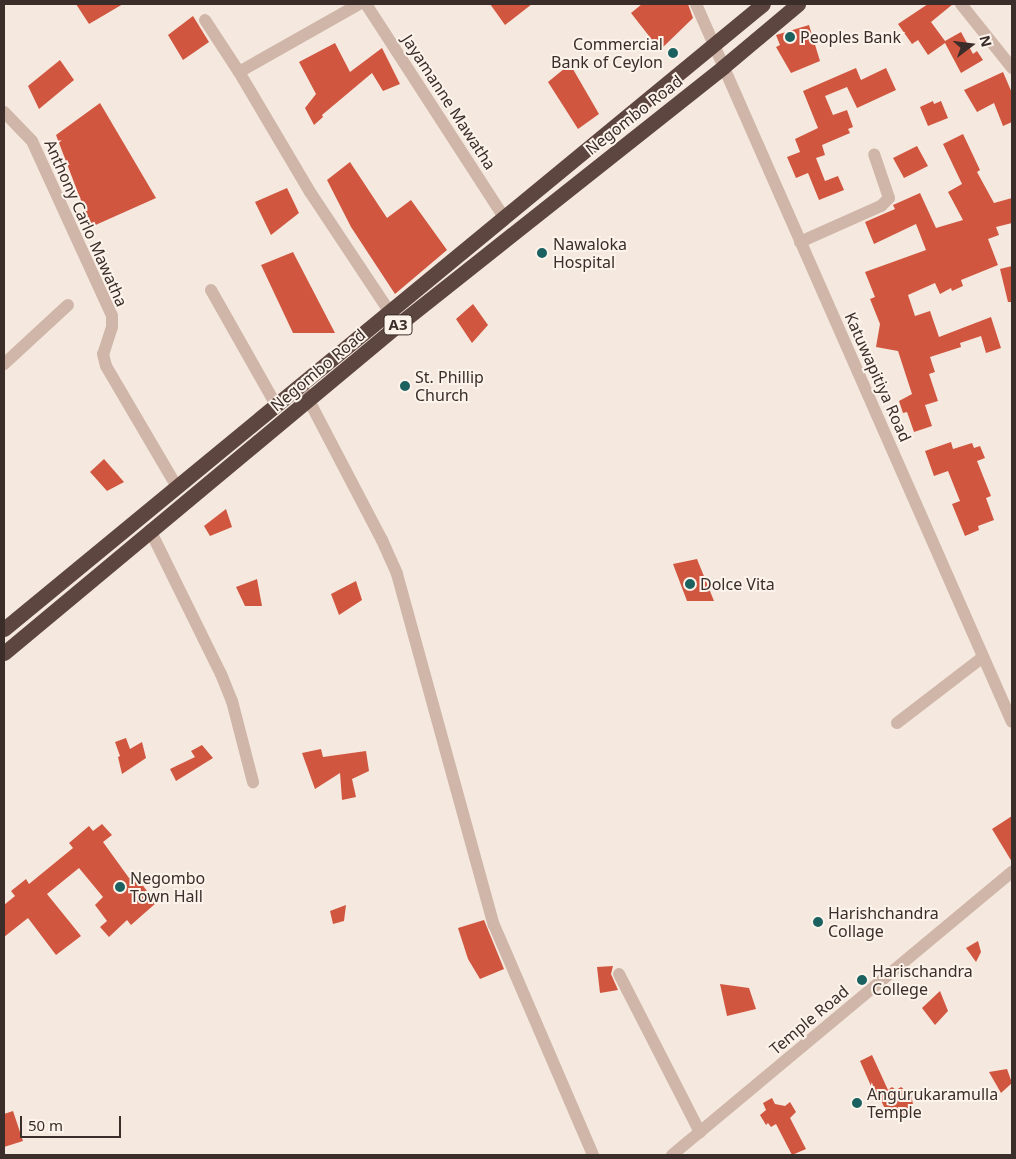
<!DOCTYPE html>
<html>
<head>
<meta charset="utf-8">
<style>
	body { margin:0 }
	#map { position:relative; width:1016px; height:1159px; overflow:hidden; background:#f5e8de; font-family:"Noto Sans",sans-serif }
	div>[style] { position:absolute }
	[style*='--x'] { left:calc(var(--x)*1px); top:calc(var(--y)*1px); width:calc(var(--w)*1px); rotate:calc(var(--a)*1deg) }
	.building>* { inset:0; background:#d15640 }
	.minor>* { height:12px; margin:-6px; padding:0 6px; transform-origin:6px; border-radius:6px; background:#cfb6a8 }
	.highway>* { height:15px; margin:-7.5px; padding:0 7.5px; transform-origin:7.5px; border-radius:7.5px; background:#5d463f }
	.dots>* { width:14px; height:14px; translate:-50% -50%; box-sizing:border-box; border:2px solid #fcf3eb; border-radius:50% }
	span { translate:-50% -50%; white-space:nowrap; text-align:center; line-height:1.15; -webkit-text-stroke:4px #fcf3eb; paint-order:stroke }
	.shield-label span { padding:1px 4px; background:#fcf3eb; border:1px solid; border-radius:4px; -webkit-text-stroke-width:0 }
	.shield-label { font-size:15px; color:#3b2d29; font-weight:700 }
	.poi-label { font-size:16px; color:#3b2d29 }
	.left { translate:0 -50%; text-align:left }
	.right { translate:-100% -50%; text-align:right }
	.street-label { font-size:16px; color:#3b2d29 }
	.frame { position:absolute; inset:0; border:5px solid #3b2d29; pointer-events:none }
	.north { position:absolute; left:946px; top:20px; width:50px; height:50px; -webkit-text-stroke:4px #fcf3eb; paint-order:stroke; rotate:75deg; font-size:14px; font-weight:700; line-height:20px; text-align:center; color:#3b2d29 }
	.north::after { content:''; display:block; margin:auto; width:18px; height:22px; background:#3b2d29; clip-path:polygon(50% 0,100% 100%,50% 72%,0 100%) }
	.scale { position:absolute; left:20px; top:1116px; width:101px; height:22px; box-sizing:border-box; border:2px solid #3b2d29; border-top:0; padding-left:6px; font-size:15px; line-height:18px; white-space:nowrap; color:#3b2d29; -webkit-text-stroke:4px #fcf3eb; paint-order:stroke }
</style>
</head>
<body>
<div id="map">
	<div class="building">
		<i style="clip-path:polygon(76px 4px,123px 4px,89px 24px)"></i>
		<i style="clip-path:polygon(490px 4px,532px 4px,505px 25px)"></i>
		<i style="clip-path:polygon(642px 4px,688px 4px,693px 18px,660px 50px,631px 13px)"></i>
		<i style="clip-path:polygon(928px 4px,953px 4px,931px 22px,945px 41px,961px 32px,973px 54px,977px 51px,983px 60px,961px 73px,945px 43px,928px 55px,918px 40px,912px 44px,898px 24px)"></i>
		<i style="clip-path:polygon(193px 16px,209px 42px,183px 60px,168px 35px)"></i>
		<i style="clip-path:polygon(809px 25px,820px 61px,791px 73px,776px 47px,780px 45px,776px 35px)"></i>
		<i style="clip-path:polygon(335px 43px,350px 72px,382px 48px,400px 84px,383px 91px,372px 73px,322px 115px,323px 117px,314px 125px,305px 108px,316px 94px,299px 62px)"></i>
		<i style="clip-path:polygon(60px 60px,74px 80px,39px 109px,28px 86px)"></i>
		<i style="clip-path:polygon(570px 64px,599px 114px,578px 129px,548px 82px)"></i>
		<i style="clip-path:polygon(856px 68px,861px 80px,886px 68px,896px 90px,857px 108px,847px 87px,825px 96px,833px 115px,847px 110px,853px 127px,848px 129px,850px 133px,822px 145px,825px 155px,816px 158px,825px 181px,838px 176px,844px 190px,819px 200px,808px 173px,796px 178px,787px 157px,800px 152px,795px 139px,818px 128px,803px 91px)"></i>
		<i style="clip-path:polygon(1003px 72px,1012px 93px,1012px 122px,1003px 126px,994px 103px,977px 112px,964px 90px)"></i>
		<i style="clip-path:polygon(933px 101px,934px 104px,941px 101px,948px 118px,928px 126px,920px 107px)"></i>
		<i style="clip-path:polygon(100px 103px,156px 198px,91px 227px,56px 135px)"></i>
		<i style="clip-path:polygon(963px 134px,980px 170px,977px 172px,994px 203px,1012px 198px,1012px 223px,996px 227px,999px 235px,988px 239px,998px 265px,961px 280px,963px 286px,952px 291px,951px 288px,940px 294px,935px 283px,908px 295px,915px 316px,930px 311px,939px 337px,991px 317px,1001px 348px,986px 353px,981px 336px,960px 343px,961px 347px,930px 357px,935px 372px,929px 374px,938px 401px,925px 405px,932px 426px,914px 432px,907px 412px,903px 413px,899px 401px,912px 394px,898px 351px,876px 347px,880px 324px,870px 299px,875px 297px,865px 272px,926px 250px,916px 224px,874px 244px,865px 222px,895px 209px,893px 205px,920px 193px,936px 228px,963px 220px,948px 192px,962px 184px,943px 144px)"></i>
		<i style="clip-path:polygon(917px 146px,928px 166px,904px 178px,893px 158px)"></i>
		<i style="clip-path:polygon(350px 162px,387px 218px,411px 200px,447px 250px,395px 294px,351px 227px,327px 180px)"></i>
		<i style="clip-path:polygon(287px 188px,299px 213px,271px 235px,255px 202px)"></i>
		<i style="clip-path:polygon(293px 252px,335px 333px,293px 333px,261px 265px)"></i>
		<i style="clip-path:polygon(1012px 266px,1012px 302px,1008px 302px,1000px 269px)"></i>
		<i style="clip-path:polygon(473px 304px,488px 325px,472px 343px,456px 319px)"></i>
		<i style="clip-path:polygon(951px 442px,953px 449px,972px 443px,974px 448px,980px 446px,985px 458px,977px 461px,991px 496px,986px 498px,994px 520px,978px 526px,979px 530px,965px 536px,952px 504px,960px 501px,948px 471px,934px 476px,925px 451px)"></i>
		<i style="clip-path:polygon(104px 459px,124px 482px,107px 491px,90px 472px)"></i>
		<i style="clip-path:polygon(226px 509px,232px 527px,210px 536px,204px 526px)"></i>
		<i style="clip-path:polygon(697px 559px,714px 601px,687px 601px,673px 564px)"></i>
		<i style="clip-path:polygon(257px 579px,262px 606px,245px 606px,236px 587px)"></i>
		<i style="clip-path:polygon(356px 581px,362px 600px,339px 615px,331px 594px)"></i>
		<i style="clip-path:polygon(126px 738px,130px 749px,142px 742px,146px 758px,122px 774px,118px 757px,120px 756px,115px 742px)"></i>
		<i style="clip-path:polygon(202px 745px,213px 758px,176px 781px,170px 769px,195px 757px,191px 751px)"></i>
		<i style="clip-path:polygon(321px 749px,323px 757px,366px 751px,369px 771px,352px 779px,356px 797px,342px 800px,340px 773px,315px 789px,302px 753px)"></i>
		<i style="clip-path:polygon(1012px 816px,1012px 862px,992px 829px)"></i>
		<i style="clip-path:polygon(102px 824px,112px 835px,103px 842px,129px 878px,135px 875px,156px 903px,131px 925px,127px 920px,109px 937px,100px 927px,107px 921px,95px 905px,103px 897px,79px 868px,47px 894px,81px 936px,56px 955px,28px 918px,4px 937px,4px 905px,15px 896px,11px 891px,26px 879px,29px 884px,73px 848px,69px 843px,89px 826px,93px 831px)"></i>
		<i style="clip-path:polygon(346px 905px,344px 921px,333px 924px,330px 911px)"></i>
		<i style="clip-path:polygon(484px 920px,504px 969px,480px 979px,468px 959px,458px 928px)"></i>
		<i style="clip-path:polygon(978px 941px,981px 952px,976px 962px,966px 948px)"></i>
		<i style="clip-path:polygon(613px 966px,611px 974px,618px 990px,600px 993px,597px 967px)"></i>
		<i style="clip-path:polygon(720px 984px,749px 988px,756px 1009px,727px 1016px)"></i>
		<i style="clip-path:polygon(940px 991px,948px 1011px,935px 1025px,922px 1008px)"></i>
		<i style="clip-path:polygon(872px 1055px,888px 1090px,892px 1087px,896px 1090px,901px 1087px,911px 1095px,913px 1104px,907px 1115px,895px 1119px,886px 1111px,878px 1094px,875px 1095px,860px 1061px)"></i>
		<i style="clip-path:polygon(1007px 1069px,1012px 1083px,1001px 1093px,989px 1072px)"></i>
		<i style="clip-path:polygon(772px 1098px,775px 1104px,785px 1106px,790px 1102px,796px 1112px,790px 1118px,806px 1149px,792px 1155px,776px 1124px,771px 1127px,768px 1123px,766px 1125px,760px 1115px,766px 1110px,763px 1103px)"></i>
		<i style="clip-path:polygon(13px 1111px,23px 1141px,4px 1147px,4px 1114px)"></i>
	</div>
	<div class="minor">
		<i style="--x:366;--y:4;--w:254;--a:57.1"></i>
		<i style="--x:696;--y:4;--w:784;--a:66.25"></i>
		<i style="--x:961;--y:4;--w:82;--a:51.4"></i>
		<i style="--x:205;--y:20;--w:62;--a:56.8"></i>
		<i style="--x:239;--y:72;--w:139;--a:59.4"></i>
		<i style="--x:310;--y:192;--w:143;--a:56.4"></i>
		<i style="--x:239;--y:72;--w:138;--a:-29.5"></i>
		<i style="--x:4;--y:112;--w:40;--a:46"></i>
		<i style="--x:32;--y:141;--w:192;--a:65.4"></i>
		<i style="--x:112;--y:316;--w:11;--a:90"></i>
		<i style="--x:112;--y:327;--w:28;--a:108"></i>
		<i style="--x:103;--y:354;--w:12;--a:76"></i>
		<i style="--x:106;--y:366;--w:140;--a:59.6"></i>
		<i style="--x:800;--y:242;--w:89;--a:-24"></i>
		<i style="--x:881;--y:206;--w:11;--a:-45"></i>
		<i style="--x:889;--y:198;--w:46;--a:-108.8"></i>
		<i style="--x:211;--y:290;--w:132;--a:60.5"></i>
		<i style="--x:4;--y:364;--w:87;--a:-42.7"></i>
		<i style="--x:304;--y:391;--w:168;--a:62.4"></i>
		<i style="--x:382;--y:540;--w:37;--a:66"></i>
		<i style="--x:397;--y:574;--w:364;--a:74.6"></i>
		<i style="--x:494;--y:925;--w:250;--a:66.7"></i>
		<i style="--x:150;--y:530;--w:161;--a:63.8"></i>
		<i style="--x:221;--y:674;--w:29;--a:68"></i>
		<i style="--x:232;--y:701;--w:84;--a:75.5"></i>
		<i style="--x:897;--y:723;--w:108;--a:-37.5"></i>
		<i style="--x:619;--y:974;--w:178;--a:62.9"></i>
		<i style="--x:672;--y:1155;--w:442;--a:-39.8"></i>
	</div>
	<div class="highway">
		<i style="--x:4;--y:629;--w:983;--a:-39.47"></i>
		<i style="--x:4;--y:653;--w:514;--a:-39.79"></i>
		<i style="--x:399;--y:324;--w:414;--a:-38.4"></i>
		<i style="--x:723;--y:67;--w:98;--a:-40"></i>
	</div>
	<div class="dots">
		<i style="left:790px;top:37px;background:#1a6160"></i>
		<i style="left:673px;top:53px;background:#1a6160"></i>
		<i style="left:542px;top:253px;background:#1a6160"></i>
		<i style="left:405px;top:386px;background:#1a6160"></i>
		<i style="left:690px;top:584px;background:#1a6160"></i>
		<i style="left:120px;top:887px;background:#1a6160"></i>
		<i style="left:818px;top:922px;background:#1a6160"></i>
		<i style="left:862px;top:980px;background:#1a6160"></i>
		<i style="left:857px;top:1103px;background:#1a6160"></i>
	</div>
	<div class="shield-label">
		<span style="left:398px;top:325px">A3</span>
	</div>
	<div class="poi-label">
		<span class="left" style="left:800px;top:37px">Peoples Bank</span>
		<span class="right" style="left:663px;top:53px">Commercial<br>Bank of Ceylon</span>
		<span class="left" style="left:553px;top:253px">Nawaloka<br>Hospital</span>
		<span class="left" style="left:415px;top:386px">St. Phillip<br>Church</span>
		<span class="left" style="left:700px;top:584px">Dolce Vita</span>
		<span class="left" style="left:130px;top:887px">Negombo<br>Town Hall</span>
		<span class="left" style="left:828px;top:922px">Harishchandra<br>Collage</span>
		<span class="left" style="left:872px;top:980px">Harischandra<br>College</span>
		<span class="left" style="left:867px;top:1103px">Angurukaramulla<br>Temple</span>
	</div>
	<div class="street-label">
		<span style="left:449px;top:102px;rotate:57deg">Jayamanne Mawatha</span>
		<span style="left:634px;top:115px;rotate:-38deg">Negombo Road</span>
		<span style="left:86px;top:223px;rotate:66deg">Anthony Carlo Mawatha</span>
		<span style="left:318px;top:370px;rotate:-40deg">Negombo Road</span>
		<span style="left:878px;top:377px;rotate:66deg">Katuwapitiya Road</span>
		<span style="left:809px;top:1020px;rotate:-40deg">Temple Road</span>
	</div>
	<div class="frame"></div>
	<div class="north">N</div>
	<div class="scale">50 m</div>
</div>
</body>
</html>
